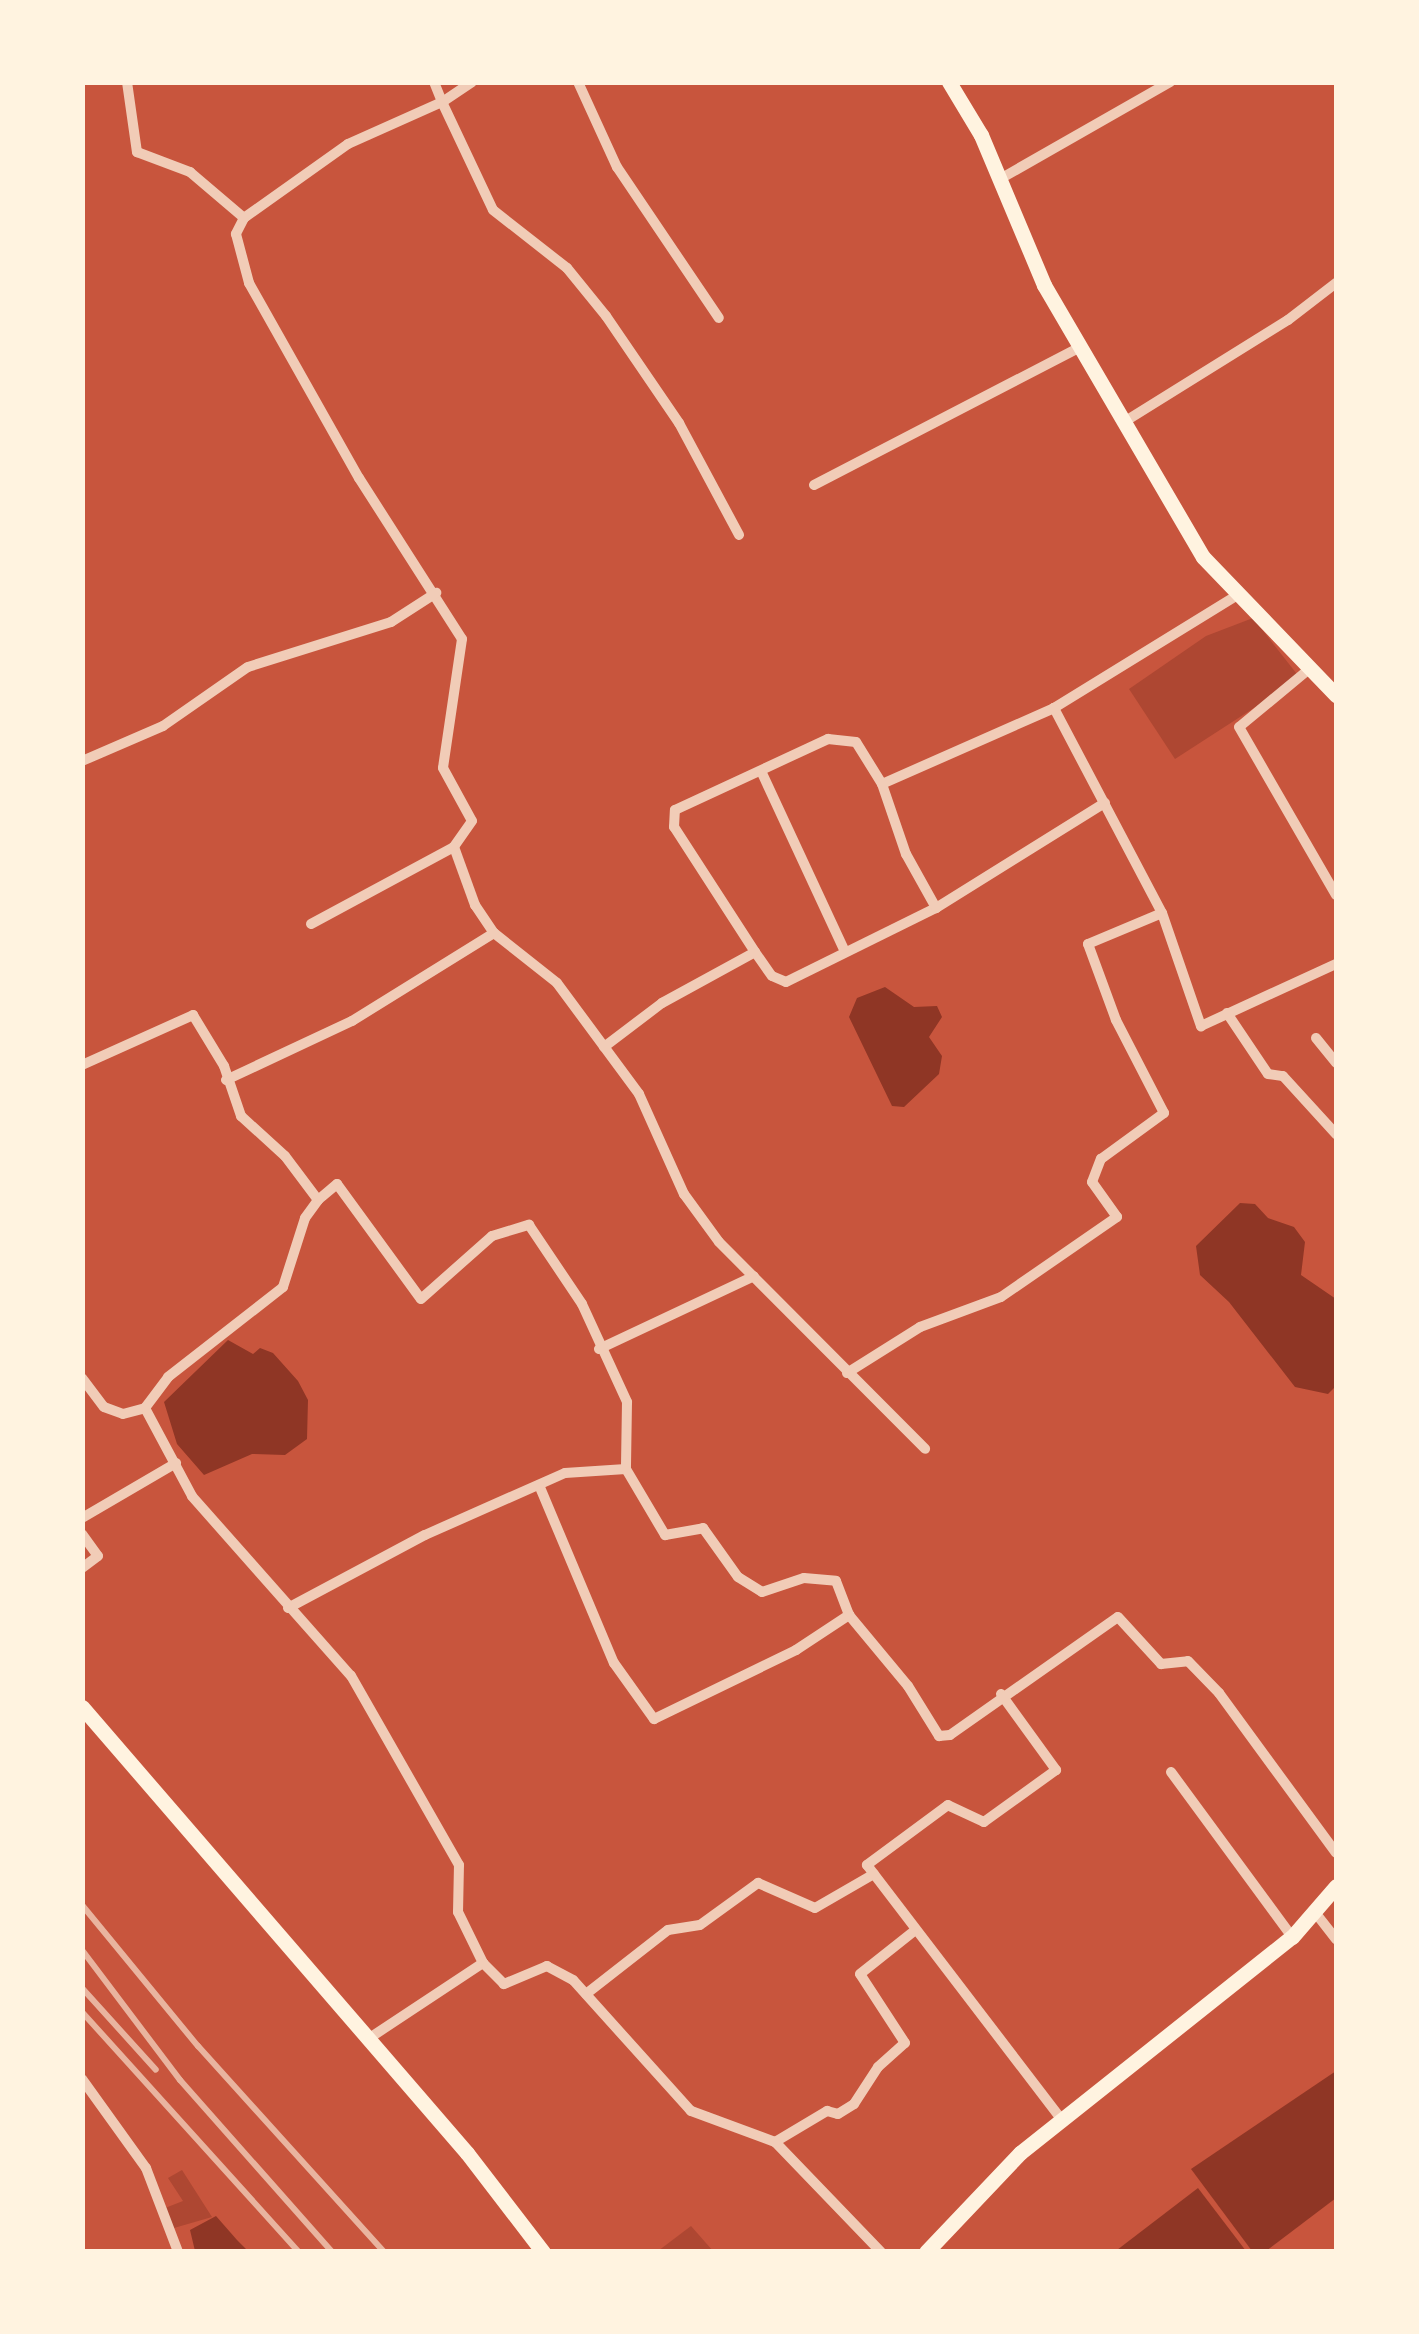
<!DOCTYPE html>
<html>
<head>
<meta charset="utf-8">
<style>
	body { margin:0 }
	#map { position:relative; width:1419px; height:2334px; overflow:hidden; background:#c8553d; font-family:Cabin,sans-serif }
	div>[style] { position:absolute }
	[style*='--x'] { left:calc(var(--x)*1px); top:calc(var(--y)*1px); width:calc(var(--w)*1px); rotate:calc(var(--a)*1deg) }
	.green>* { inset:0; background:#ae4732 }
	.water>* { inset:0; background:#8f3625 }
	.minor>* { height:10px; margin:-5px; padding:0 5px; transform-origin:5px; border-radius:5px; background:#f1ccb7 }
	.secondary>* { height:15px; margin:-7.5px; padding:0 7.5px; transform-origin:7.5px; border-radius:7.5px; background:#fff3e0 }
	.primary>* { height:15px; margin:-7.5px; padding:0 7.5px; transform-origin:7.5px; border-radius:7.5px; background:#fff3e0 }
	.rail>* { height:6px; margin:-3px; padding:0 3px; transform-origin:3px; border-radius:3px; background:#e9b49f }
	span { translate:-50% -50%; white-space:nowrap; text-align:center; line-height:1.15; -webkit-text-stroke:9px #fff3e0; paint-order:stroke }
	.frame { position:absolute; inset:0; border:85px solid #fff3e0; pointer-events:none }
</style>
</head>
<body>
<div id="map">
	<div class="green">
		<i style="clip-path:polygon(1253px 618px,1300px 678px,1175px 759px,1129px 689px,1206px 636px)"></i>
		<i style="clip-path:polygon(182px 2170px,212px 2217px,174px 2228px,165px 2208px,183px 2201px,168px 2178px)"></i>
		<i style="clip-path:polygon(691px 2226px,713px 2251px,658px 2251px)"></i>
	</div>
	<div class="water">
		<i style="clip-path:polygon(885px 987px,914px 1007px,937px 1006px,942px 1017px,929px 1037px,942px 1056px,939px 1074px,904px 1107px,892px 1106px,849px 1017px,857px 998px)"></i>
		<i style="clip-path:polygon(1240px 1203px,1255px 1204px,1268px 1218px,1294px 1227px,1305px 1242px,1301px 1275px,1336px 1299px,1336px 1386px,1328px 1394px,1295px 1387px,1229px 1302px,1200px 1275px,1196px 1246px)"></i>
		<i style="clip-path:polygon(228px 1340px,253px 1354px,260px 1348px,273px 1353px,298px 1381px,308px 1400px,307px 1439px,285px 1455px,252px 1454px,204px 1475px,177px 1444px,164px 1402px)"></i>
		<i style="clip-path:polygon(1336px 2071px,1336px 2198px,1266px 2251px,1252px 2251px,1191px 2169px)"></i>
		<i style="clip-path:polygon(1198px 2188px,1246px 2251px,1117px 2251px,1117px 2250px)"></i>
		<i style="clip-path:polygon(216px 2216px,237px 2240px,248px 2251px,195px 2251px,190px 2230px)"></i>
	</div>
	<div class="minor">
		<i style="--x:127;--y:82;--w:71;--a:81.9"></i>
		<i style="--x:137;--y:152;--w:57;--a:20.7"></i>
		<i style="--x:190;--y:172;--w:71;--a:40.4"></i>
		<i style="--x:434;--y:82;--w:22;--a:68"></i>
		<i style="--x:442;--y:102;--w:103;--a:155.9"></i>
		<i style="--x:348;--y:144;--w:128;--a:144.6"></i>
		<i style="--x:244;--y:218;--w:18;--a:117"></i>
		<i style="--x:236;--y:234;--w:51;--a:75.1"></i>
		<i style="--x:249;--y:283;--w:224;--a:60.6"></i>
		<i style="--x:359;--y:478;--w:191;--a:57.4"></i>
		<i style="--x:462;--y:639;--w:130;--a:98.4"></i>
		<i style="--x:443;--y:768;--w:60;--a:61.3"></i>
		<i style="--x:472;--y:821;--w:32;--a:125"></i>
		<i style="--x:454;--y:847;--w:62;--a:70.1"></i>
		<i style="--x:475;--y:905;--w:34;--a:56"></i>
		<i style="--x:494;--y:933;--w:80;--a:38.4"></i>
		<i style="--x:557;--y:983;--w:138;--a:53.5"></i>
		<i style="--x:639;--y:1094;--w:110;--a:65.8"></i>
		<i style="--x:684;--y:1194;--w:59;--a:53.9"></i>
		<i style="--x:719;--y:1242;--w:292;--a:45.1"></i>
		<i style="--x:472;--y:82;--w:36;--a:146"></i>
		<i style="--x:442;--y:102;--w:119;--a:64.7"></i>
		<i style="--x:493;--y:210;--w:94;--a:38.1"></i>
		<i style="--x:567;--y:268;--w:62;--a:50.9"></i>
		<i style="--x:606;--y:316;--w:130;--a:55.7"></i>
		<i style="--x:679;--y:423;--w:127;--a:61.8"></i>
		<i style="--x:578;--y:82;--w:94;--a:65.4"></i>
		<i style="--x:617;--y:167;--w:182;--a:56"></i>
		<i style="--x:1000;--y:179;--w:196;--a:-29.7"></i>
		<i style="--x:1124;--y:422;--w:193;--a:-31.9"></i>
		<i style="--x:1288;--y:320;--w:61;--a:-37.6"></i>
		<i style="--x:814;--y:485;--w:300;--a:-27.4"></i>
		<i style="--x:1308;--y:670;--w:89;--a:140.4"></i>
		<i style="--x:1239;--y:727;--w:194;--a:60"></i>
		<i style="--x:82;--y:761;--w:88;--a:-23.4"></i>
		<i style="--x:163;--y:726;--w:103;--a:-34.8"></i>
		<i style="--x:248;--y:667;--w:150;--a:-17.5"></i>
		<i style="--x:391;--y:622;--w:54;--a:-32.8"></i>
		<i style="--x:762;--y:773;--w:197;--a:65.1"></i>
		<i style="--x:882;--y:784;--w:188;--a:-23.8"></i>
		<i style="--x:1162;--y:913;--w:120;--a:71"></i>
		<i style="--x:1201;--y:1026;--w:149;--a:-24.7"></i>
		<i style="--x:311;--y:924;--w:162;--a:-28.3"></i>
		<i style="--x:755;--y:952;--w:29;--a:55"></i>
		<i style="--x:772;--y:976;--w:15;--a:23"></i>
		<i style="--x:786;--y:982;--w:167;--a:-26.3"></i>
		<i style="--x:1227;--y:1013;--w:73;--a:56.1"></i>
		<i style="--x:1268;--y:1074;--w:15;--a:8"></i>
		<i style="--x:1283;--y:1076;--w:79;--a:47.6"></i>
		<i style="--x:1316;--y:1038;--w:32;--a:51"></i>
		<i style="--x:604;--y:1047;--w:73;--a:-37.2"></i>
		<i style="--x:662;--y:1003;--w:106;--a:-28.7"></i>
		<i style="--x:755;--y:952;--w:149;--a:-122.9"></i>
		<i style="--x:674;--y:827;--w:17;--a:-87"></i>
		<i style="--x:675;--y:810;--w:169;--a:-24.9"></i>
		<i style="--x:828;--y:739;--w:28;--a:6"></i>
		<i style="--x:856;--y:742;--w:49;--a:58.2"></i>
		<i style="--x:882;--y:784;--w:74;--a:71.1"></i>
		<i style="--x:906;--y:854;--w:62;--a:60.9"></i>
		<i style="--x:936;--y:908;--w:199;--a:-31.9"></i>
		<i style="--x:82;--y:1065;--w:122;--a:-24.2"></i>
		<i style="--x:193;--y:1015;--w:60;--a:58.7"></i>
		<i style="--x:224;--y:1066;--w:53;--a:71.2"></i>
		<i style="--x:241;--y:1116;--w:59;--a:42.3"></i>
		<i style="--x:285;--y:1156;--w:55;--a:53.1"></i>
		<i style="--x:226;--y:1080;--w:139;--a:-25.1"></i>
		<i style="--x:352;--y:1021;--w:167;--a:-31.8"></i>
		<i style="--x:599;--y:1349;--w:171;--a:-25.2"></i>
		<i style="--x:847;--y:1373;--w:86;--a:-32.2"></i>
		<i style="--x:920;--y:1327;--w:86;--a:-20.3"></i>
		<i style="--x:1001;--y:1297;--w:141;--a:-34.6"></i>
		<i style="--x:1117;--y:1217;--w:43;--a:-125.5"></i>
		<i style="--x:1092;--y:1182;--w:25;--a:-69"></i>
		<i style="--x:1101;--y:1159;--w:78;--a:-36.1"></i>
		<i style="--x:1164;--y:1113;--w:105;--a:-117.3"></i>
		<i style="--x:1116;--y:1020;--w:81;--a:-110.2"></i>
		<i style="--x:1088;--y:944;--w:80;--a:-22.7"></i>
		<i style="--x:1162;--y:913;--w:232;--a:-117.8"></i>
		<i style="--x:1054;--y:708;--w:216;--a:-31.6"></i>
		<i style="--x:82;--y:1378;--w:36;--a:53"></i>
		<i style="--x:104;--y:1407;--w:20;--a:20"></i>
		<i style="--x:123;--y:1414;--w:23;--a:-15"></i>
		<i style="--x:539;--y:1485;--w:193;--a:67.2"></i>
		<i style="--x:614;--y:1663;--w:69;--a:54.5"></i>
		<i style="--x:654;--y:1719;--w:158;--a:-25.9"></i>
		<i style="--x:796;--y:1650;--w:64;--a:-33.4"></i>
		<i style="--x:82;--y:1518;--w:109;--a:-30.3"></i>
		<i style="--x:82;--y:1534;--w:27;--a:54"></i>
		<i style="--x:98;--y:1556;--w:20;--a:143"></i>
		<i style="--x:288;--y:1608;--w:155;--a:-28.1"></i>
		<i style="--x:425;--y:1535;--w:153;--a:-23.9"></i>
		<i style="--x:565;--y:1473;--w:61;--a:-3.8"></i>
		<i style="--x:1001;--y:1694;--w:94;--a:54.1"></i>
		<i style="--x:1056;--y:1770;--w:89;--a:144.2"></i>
		<i style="--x:984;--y:1822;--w:40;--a:-155"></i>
		<i style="--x:948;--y:1805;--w:101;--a:143.5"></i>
		<i style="--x:867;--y:1865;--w:320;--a:52.6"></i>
		<i style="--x:1171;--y:1772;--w:205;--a:53.7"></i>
		<i style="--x:1314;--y:1911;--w:36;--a:52"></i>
		<i style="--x:586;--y:1994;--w:104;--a:-38"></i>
		<i style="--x:668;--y:1930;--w:32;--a:-9"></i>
		<i style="--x:700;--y:1925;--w:72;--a:-35.9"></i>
		<i style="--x:758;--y:1883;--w:62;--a:23.7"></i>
		<i style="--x:815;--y:1908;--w:68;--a:-30"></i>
		<i style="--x:368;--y:2039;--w:138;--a:-33.5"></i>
		<i style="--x:82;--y:2079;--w:110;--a:54.3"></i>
		<i style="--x:146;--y:2168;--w:90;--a:69.1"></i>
		<i style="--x:775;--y:2142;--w:61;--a:-30.8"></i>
		<i style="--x:827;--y:2111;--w:11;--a:15"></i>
		<i style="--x:838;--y:2114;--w:19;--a:-32"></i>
		<i style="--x:854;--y:2104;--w:44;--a:-57"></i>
		<i style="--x:878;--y:2067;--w:36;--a:-42"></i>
		<i style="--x:905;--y:2043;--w:82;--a:-123.1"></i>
		<i style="--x:860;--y:1974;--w:69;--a:-38.5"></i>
		<i style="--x:881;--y:2252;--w:153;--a:-133.9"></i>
		<i style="--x:775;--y:2142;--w:90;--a:-159.7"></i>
		<i style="--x:691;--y:2111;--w:176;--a:-132"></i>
		<i style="--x:573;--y:1980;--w:30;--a:-152"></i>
		<i style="--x:547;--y:1966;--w:47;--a:157.3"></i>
		<i style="--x:504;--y:1984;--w:30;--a:-135"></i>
		<i style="--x:483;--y:1963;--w:57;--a:-116.1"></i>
		<i style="--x:458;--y:1912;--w:47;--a:-88.8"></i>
		<i style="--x:459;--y:1865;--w:218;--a:-119.7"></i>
		<i style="--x:351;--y:1676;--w:240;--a:-131.5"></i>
		<i style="--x:192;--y:1496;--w:100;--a:-118.1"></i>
		<i style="--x:145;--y:1408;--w:39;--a:-53"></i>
		<i style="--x:168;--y:1377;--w:146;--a:-38"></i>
		<i style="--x:283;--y:1287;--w:72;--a:-72.3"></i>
		<i style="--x:305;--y:1218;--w:22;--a:-54"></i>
		<i style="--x:318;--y:1200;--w:25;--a:-40"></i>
		<i style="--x:337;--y:1184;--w:142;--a:53.9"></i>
		<i style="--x:421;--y:1299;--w:95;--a:-41.6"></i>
		<i style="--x:492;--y:1236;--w:39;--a:-17"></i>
		<i style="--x:529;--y:1225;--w:95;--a:56.1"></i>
		<i style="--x:582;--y:1304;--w:108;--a:65.3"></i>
		<i style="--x:627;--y:1402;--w:67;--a:90.9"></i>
		<i style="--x:626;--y:1469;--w:77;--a:59.4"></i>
		<i style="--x:665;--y:1535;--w:39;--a:-10"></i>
		<i style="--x:703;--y:1528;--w:60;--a:54.5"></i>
		<i style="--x:738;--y:1577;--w:28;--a:32"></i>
		<i style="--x:762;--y:1592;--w:44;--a:-18.4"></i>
		<i style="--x:804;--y:1578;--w:32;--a:5"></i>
		<i style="--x:836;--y:1581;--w:36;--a:69"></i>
		<i style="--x:849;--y:1615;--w:92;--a:50.3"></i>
		<i style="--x:908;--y:1686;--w:59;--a:58.2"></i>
		<i style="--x:939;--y:1736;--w:11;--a:-5"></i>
		<i style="--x:950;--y:1735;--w:205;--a:-35.1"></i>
		<i style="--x:1118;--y:1617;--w:64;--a:47.5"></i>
		<i style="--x:1161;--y:1664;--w:27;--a:-6"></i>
		<i style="--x:1188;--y:1661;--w:45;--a:45.9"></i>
		<i style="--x:1219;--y:1693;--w:198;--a:53.8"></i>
	</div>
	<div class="secondary">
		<i style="--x:949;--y:82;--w:62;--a:58.9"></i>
		<i style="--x:981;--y:135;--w:163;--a:67.2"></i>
		<i style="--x:1044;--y:285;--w:315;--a:59.7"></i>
		<i style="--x:1203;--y:557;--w:192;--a:46.1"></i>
		<i style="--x:926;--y:2252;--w:137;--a:-46.5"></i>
		<i style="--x:1020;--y:2153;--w:347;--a:-38.5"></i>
		<i style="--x:1292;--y:1937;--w:67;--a:-49.2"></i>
	</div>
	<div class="primary">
		<i style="--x:82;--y:1707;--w:589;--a:49.2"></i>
		<i style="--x:467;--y:2153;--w:125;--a:52.5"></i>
	</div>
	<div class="rail">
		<i style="--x:82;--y:1905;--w:183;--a:50.6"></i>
		<i style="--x:198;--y:2046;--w:278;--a:47.9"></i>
		<i style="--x:82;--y:1950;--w:163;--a:53"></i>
		<i style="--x:180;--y:2080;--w:230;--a:48.5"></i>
		<i style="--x:82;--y:1988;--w:110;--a:47.9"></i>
		<i style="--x:82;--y:2012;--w:324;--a:47.9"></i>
	</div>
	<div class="frame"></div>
</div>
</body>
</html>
